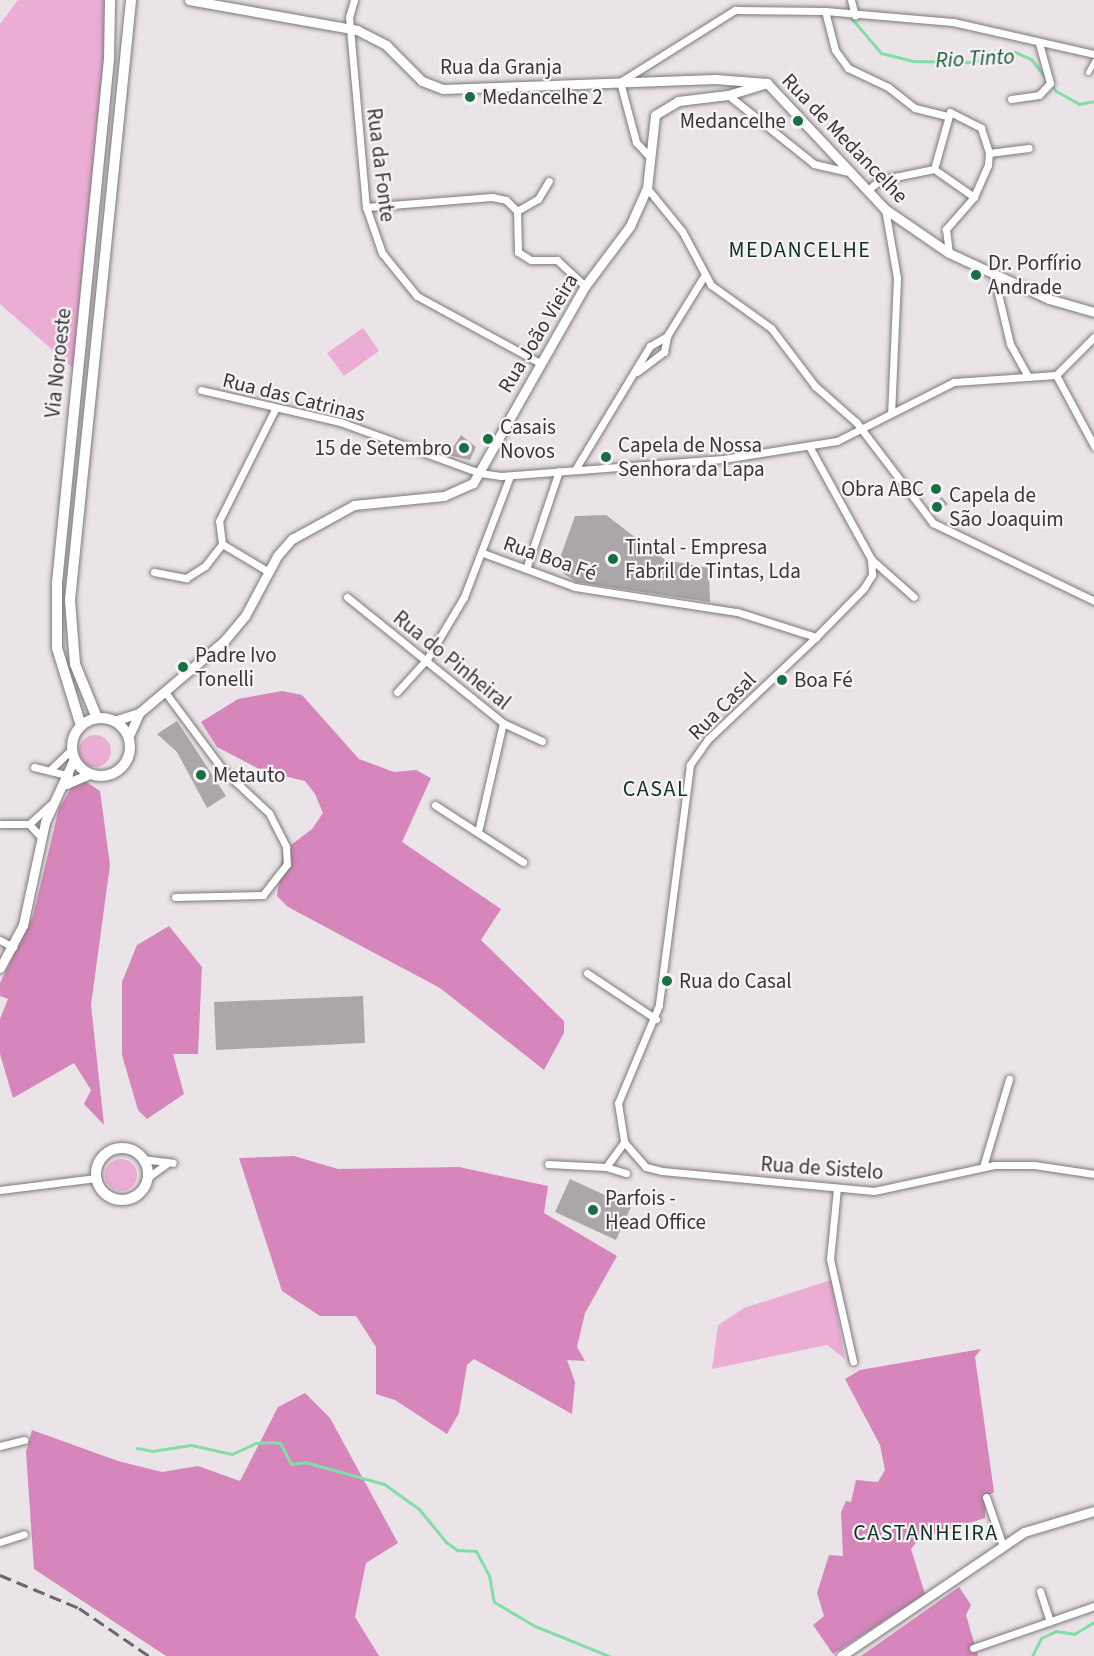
<!DOCTYPE html>
<html>
<head>
<meta charset="utf-8">
<style>
	body { margin:0 }
	#map { position:relative; width:1094px; height:1656px; overflow:hidden; background:#eae4e8; font-family:"Source Sans 3",sans-serif }
	div>[style] { position:absolute }
	[style*='--x'] { left:calc(var(--x)*1px); top:calc(var(--y)*1px); width:calc(var(--w)*1px); rotate:calc(var(--a)*1deg) }
	.green>* { inset:0; background:#ecadd5 }
	.round { border-radius:50% }
	.forest>* { inset:0; background:#d686ba }
	.stream>* { height:3px; margin:-1.5px; padding:0 1.5px; transform-origin:1.5px; border-radius:1.5px; background:#83dda6 }
	.building>* { inset:0; background:#aba6a9 }
	.roads { filter:drop-shadow(0 0 2px #7d787b) drop-shadow(0 0 2px #7d787b) }
	.pedestrian>* { height:5px; margin:-2.5px; padding:0 2.5px; transform-origin:2.5px; border-radius:2.5px; background:#fff }
	.minor>* { height:7px; margin:-3.5px; padding:0 3.5px; transform-origin:3.5px; border-radius:3.5px; background:#fff }
	.tertiary>* { height:9px; margin:-4.5px; padding:0 4.5px; transform-origin:4.5px; border-radius:4.5px; background:#fff }
	.secondary>* { height:10px; margin:-5px; padding:0 5px; transform-origin:5px; border-radius:5px; background:#fff }
	.secondary>.ring { margin:-5px; padding:0; box-sizing:content-box; background:none; border:10px solid #fff; border-radius:50% }
	.rail>* { height:3px; margin-top:-1.5px; transform-origin:0; background:repeating-linear-gradient(90deg,#6b686a 0 12px,transparent 0 18px) }
	.dots>* { width:16px; height:16px; translate:-50% -50%; box-sizing:border-box; border:3px solid #f7f2f5; border-radius:50% }
	span { translate:-50% -50%; white-space:nowrap; text-align:center; line-height:1.15; -webkit-text-stroke:4.5px #f7f2f5; paint-order:stroke }
	.street-label { font-size:21px; color:#383637 }
	.poi-label { font-size:21px; color:#383637 }
	.left { translate:0 -50%; text-align:left }
	.right { translate:-100% -50%; text-align:right }
	.water-label { font-size:22px; color:#185b38; font-style:italic }
	.neighbourhood-label { font-size:22px; color:#0c341f; letter-spacing:1.5px }
</style>
</head>
<body>
<div id="map">
	<div class="green">
		<i style="clip-path:polygon(18px 0,105px 0,105px 45px,73px 368px,0 304px,0 24px)"></i>
		<i style="clip-path:polygon(363px 328px,379px 351px,344px 376px,327px 353px)"></i>
		<i class="round" style="left:79px;top:735px;width:32px;height:32px"></i>
		<i class="round" style="left:105px;top:1159px;width:32px;height:32px"></i>
		<i style="clip-path:polygon(831px 1280px,845px 1359px,827px 1345px,712px 1369px,718px 1325px,744px 1308px)"></i>
	</div>
	<div class="forest">
		<i style="clip-path:polygon(282px 691px,302px 695px,359px 759px,394px 772px,416px 770px,431px 778px,402px 842px,501px 909px,481px 940px,564px 1021px,564px 1033px,544px 1070px,440px 988px,288px 907px,277px 896px,283px 851px,312px 829px,323px 813px,315px 794px,305px 781px,263px 771px,217px 747px,201px 722px,238px 699px)"></i>
		<i style="clip-path:polygon(85px 781px,100px 791px,110px 865px,91px 1005px,104px 1125px,84px 1104px,91px 1090px,74px 1063px,13px 1098px,0 1054px,0 1019px,8px 999px,0 996px,0 983px,33px 916px,59px 808px,72px 787px)"></i>
		<i style="clip-path:polygon(169px 926px,202px 967px,198px 1054px,173px 1054px,184px 1094px,147px 1119px,138px 1110px,122px 1055px,122px 982px,137px 945px)"></i>
		<i style="clip-path:polygon(294px 1156px,338px 1169px,459px 1167px,548px 1186px,544px 1213px,617px 1256px,585px 1313px,577px 1347px,585px 1361px,567px 1360px,575px 1382px,572px 1414px,474px 1359px,467px 1365px,459px 1413px,447px 1434px,395px 1400px,376px 1394px,376px 1347px,356px 1316px,320px 1316px,282px 1291px,239px 1158px)"></i>
		<i style="clip-path:polygon(981px 1349px,975px 1357px,994px 1492px,986px 1497px,985px 1518px,919px 1539px,911px 1549px,925px 1594px,833px 1654px,813px 1625px,824px 1616px,817px 1593px,829px 1555px,843px 1556px,841px 1512px,846px 1501px,851px 1502px,856px 1480px,878px 1482px,885px 1470px,880px 1445px,845px 1379px,860px 1370px)"></i>
		<i style="clip-path:polygon(305px 1393px,330px 1418px,398px 1543px,366px 1563px,355px 1617px,379px 1656px,166px 1656px,34px 1569px,26px 1452px,32px 1430px,118px 1461px,162px 1472px,198px 1466px,240px 1481px,278px 1407px)"></i>
		<i style="clip-path:polygon(959px 1587px,971px 1605px,966px 1615px,978px 1656px,861px 1656px)"></i>
	</div>
	<div class="stream">
		<i style="--x:852;--y:19;--w:45;--a:49.5"></i>
		<i style="--x:881;--y:53;--w:33;--a:14"></i>
		<i style="--x:913;--y:61;--w:58;--a:1"></i>
		<i style="--x:971;--y:62;--w:45;--a:-12.8"></i>
		<i style="--x:1015;--y:52;--w:17;--a:24"></i>
		<i style="--x:1031;--y:59;--w:41;--a:52"></i>
		<i style="--x:1056;--y:91;--w:26;--a:29"></i>
		<i style="--x:1079;--y:104;--w:15;--a:-11"></i>
		<i style="--x:137;--y:1448;--w:15;--a:11"></i>
		<i style="--x:152;--y:1451;--w:39;--a:-9"></i>
		<i style="--x:191;--y:1445;--w:42;--a:12.4"></i>
		<i style="--x:232;--y:1454;--w:26;--a:-25"></i>
		<i style="--x:256;--y:1443;--w:15;--a:-4"></i>
		<i style="--x:271;--y:1442;--w:9;--a:6"></i>
		<i style="--x:280;--y:1443;--w:24;--a:62"></i>
		<i style="--x:291;--y:1464;--w:14;--a:-8"></i>
		<i style="--x:305;--y:1462;--w:82;--a:15.6"></i>
		<i style="--x:384;--y:1484;--w:43;--a:35.5"></i>
		<i style="--x:419;--y:1509;--w:43;--a:50.7"></i>
		<i style="--x:446;--y:1542;--w:14;--a:36"></i>
		<i style="--x:457;--y:1550;--w:19;--a:3"></i>
		<i style="--x:476;--y:1551;--w:27;--a:62"></i>
		<i style="--x:489;--y:1575;--w:27;--a:80"></i>
		<i style="--x:494;--y:1602;--w:48;--a:30.3"></i>
		<i style="--x:535;--y:1626;--w:80;--a:22.1"></i>
		<i style="--x:1032;--y:1656;--w:20;--a:-63"></i>
		<i style="--x:1041;--y:1638;--w:17;--a:-25"></i>
		<i style="--x:1056;--y:1631;--w:18;--a:9"></i>
		<i style="--x:1074;--y:1634;--w:23;--a:-31"></i>
	</div>
	<div class="building">
		<i style="clip-path:polygon(461px 435px,476px 447px,470px 460px,448px 455px)"></i>
		<i style="clip-path:polygon(942px 497px,948px 504px,934px 515px,928px 508px)"></i>
		<i style="clip-path:polygon(606px 515px,665px 560px,709px 568px,710px 602px,576px 582px,563px 573px,567px 561px,560px 558px,575px 516px)"></i>
		<i style="clip-path:polygon(177px 721px,226px 796px,207px 808px,177px 752px,157px 734px)"></i>
		<i style="clip-path:polygon(363px 996px,365px 1043px,216px 1050px,214px 1002px)"></i>
		<i style="clip-path:polygon(570px 1179px,631px 1207px,616px 1240px,555px 1212px)"></i>
	</div>
	<div class="roads">
		<div class="pedestrian">
			<i style="--x:1088;--y:72;--w:13;--a:-61"></i>
		</div>
		<div class="minor">
			<i style="--x:354;--y:0;--w:18;--a:106"></i>
			<i style="--x:349;--y:17;--w:191;--a:84.9"></i>
			<i style="--x:366;--y:207;--w:49;--a:70.8"></i>
			<i style="--x:382;--y:253;--w:55;--a:50.9"></i>
			<i style="--x:417;--y:296;--w:140;--a:28.6"></i>
			<i style="--x:851;--y:0;--w:16;--a:76"></i>
			<i style="--x:825;--y:11;--w:40;--a:75.6"></i>
			<i style="--x:835;--y:50;--w:22;--a:54"></i>
			<i style="--x:848;--y:68;--w:44;--a:25.4"></i>
			<i style="--x:888;--y:87;--w:34;--a:38"></i>
			<i style="--x:915;--y:108;--w:32;--a:14"></i>
			<i style="--x:728;--y:95;--w:110;--a:38.7"></i>
			<i style="--x:814;--y:164;--w:39;--a:13"></i>
			<i style="--x:1011;--y:99;--w:28;--a:-8"></i>
			<i style="--x:1039;--y:95;--w:16;--a:-47"></i>
			<i style="--x:1050;--y:83;--w:41;--a:-105.4"></i>
			<i style="--x:989;--y:153;--w:40;--a:-7.1"></i>
			<i style="--x:649;--y:156;--w:19;--a:-133"></i>
			<i style="--x:636;--y:142;--w:62;--a:-104.9"></i>
			<i style="--x:620;--y:82;--w:136;--a:-32.1"></i>
			<i style="--x:735;--y:10;--w:90;--a:0.6"></i>
			<i style="--x:825;--y:11;--w:128;--a:4.9"></i>
			<i style="--x:953;--y:22;--w:145;--a:12.8"></i>
			<i style="--x:934;--y:169;--w:59;--a:-74.3"></i>
			<i style="--x:950;--y:112;--w:35;--a:27"></i>
			<i style="--x:981;--y:128;--w:26;--a:72"></i>
			<i style="--x:989;--y:153;--w:12;--a:95"></i>
			<i style="--x:988;--y:165;--w:35;--a:114"></i>
			<i style="--x:974;--y:197;--w:43;--a:131.2"></i>
			<i style="--x:946;--y:229;--w:24;--a:83"></i>
			<i style="--x:647;--y:188;--w:55;--a:50.9"></i>
			<i style="--x:682;--y:231;--w:61;--a:61.8"></i>
			<i style="--x:711;--y:285;--w:74;--a:35.6"></i>
			<i style="--x:771;--y:328;--w:73;--a:52.8"></i>
			<i style="--x:815;--y:386;--w:55;--a:41.3"></i>
			<i style="--x:856;--y:422;--w:127;--a:52.7"></i>
			<i style="--x:933;--y:523;--w:179;--a:25.8"></i>
			<i style="--x:868;--y:190;--w:16;--a:-40"></i>
			<i style="--x:880;--y:180;--w:55;--a:-11.5"></i>
			<i style="--x:934;--y:169;--w:49;--a:35"></i>
			<i style="--x:366;--y:207;--w:126;--a:-4.5"></i>
			<i style="--x:492;--y:197;--w:14;--a:12"></i>
			<i style="--x:506;--y:200;--w:16;--a:45"></i>
			<i style="--x:517;--y:211;--w:41;--a:88.6"></i>
			<i style="--x:518;--y:252;--w:15;--a:32"></i>
			<i style="--x:531;--y:260;--w:26;--a:0"></i>
			<i style="--x:557;--y:260;--w:38;--a:43"></i>
			<i style="--x:885;--y:209;--w:70;--a:80.1"></i>
			<i style="--x:897;--y:278;--w:135;--a:92.5"></i>
			<i style="--x:517;--y:211;--w:24;--a:-30"></i>
			<i style="--x:538;--y:199;--w:21;--a:-59"></i>
			<i style="--x:993;--y:272;--w:74;--a:76.7"></i>
			<i style="--x:1010;--y:344;--w:37;--a:61"></i>
			<i style="--x:637;--y:372;--w:34;--a:-37"></i>
			<i style="--x:664;--y:352;--w:16;--a:-79"></i>
			<i style="--x:667;--y:336;--w:70;--a:-58.3"></i>
			<i style="--x:1056;--y:375;--w:81;--a:61.8"></i>
			<i style="--x:201;--y:390;--w:143;--a:13"></i>
			<i style="--x:340;--y:422;--w:149;--a:20"></i>
			<i style="--x:480;--y:473;--w:21;--a:8"></i>
			<i style="--x:501;--y:476;--w:223;--a:-4.4"></i>
			<i style="--x:723;--y:459;--w:115;--a:-9"></i>
			<i style="--x:837;--y:441;--w:131;--a:-26.8"></i>
			<i style="--x:954;--y:382;--w:102;--a:-3.9"></i>
			<i style="--x:1056;--y:375;--w:54;--a:-45"></i>
			<i style="--x:809;--y:446;--w:129;--a:61.2"></i>
			<i style="--x:871;--y:559;--w:16;--a:86"></i>
			<i style="--x:872;--y:575;--w:15;--a:122"></i>
			<i style="--x:864;--y:588;--w:69;--a:134.4"></i>
			<i style="--x:816;--y:637;--w:149;--a:136.6"></i>
			<i style="--x:708;--y:739;--w:32;--a:125"></i>
			<i style="--x:690;--y:765;--w:242;--a:97.4"></i>
			<i style="--x:659;--y:1005;--w:106;--a:112.7"></i>
			<i style="--x:618;--y:1103;--w:39;--a:81"></i>
			<i style="--x:624;--y:1142;--w:33;--a:49"></i>
			<i style="--x:646;--y:1167;--w:16;--a:14"></i>
			<i style="--x:662;--y:1171;--w:213;--a:5.4"></i>
			<i style="--x:874;--y:1191;--w:123;--a:-12.2"></i>
			<i style="--x:994;--y:1165;--w:40;--a:0"></i>
			<i style="--x:1034;--y:1165;--w:61;--a:8.5"></i>
			<i style="--x:576;--y:468;--w:143;--a:-58.8"></i>
			<i style="--x:650;--y:346;--w:20;--a:-30"></i>
			<i style="--x:483;--y:553;--w:98;--a:20.3"></i>
			<i style="--x:575;--y:587;--w:164;--a:8.8"></i>
			<i style="--x:737;--y:612;--w:83;--a:17.6"></i>
			<i style="--x:871;--y:559;--w:57;--a:41.5"></i>
			<i style="--x:527;--y:566;--w:100;--a:-71.4"></i>
			<i style="--x:154;--y:572;--w:33;--a:11"></i>
			<i style="--x:186;--y:578;--w:22;--a:-32"></i>
			<i style="--x:205;--y:566;--w:28;--a:-52"></i>
			<i style="--x:269;--y:572;--w:55;--a:-149.2"></i>
			<i style="--x:222;--y:544;--w:23;--a:-97"></i>
			<i style="--x:219;--y:521;--w:125;--a:-63.4"></i>
			<i style="--x:347;--y:597;--w:201;--a:38.9"></i>
			<i style="--x:503;--y:723;--w:43;--a:24.8"></i>
			<i style="--x:165;--y:692;--w:97;--a:53.4"></i>
			<i style="--x:223;--y:770;--w:63;--a:43.1"></i>
			<i style="--x:269;--y:813;--w:38;--a:63"></i>
			<i style="--x:286;--y:847;--w:17;--a:87"></i>
			<i style="--x:287;--y:864;--w:39;--a:128"></i>
			<i style="--x:263;--y:895;--w:88;--a:178.7"></i>
			<i style="--x:397;--y:692;--w:45;--a:-47.7"></i>
			<i style="--x:427;--y:659;--w:72;--a:-59.2"></i>
			<i style="--x:464;--y:597;--w:129;--a:-69.2"></i>
			<i style="--x:34;--y:767;--w:36;--a:14"></i>
			<i style="--x:50;--y:770;--w:30;--a:-44"></i>
			<i style="--x:435;--y:805;--w:105;--a:32.9"></i>
			<i style="--x:0;--y:824;--w:29;--a:0"></i>
			<i style="--x:478;--y:832;--w:112;--a:-77.1"></i>
			<i style="--x:42;--y:838;--w:19;--a:-133"></i>
			<i style="--x:29;--y:824;--w:30;--a:-42"></i>
			<i style="--x:0;--y:940;--w:15;--a:28"></i>
			<i style="--x:587;--y:973;--w:83;--a:33.7"></i>
			<i style="--x:142;--y:1159;--w:31;--a:7"></i>
			<i style="--x:548;--y:1164;--w:58;--a:3"></i>
			<i style="--x:606;--y:1167;--w:31;--a:-54"></i>
			<i style="--x:606;--y:1167;--w:21;--a:17"></i>
			<i style="--x:983;--y:1167;--w:92;--a:-73.5"></i>
			<i style="--x:147;--y:1178;--w:24;--a:-36"></i>
			<i style="--x:837;--y:1188;--w:71;--a:95.6"></i>
			<i style="--x:830;--y:1259;--w:105;--a:77.3"></i>
			<i style="--x:0;--y:1190;--w:97;--a:-7.1"></i>
			<i style="--x:0;--y:1446;--w:25;--a:-14"></i>
			<i style="--x:986;--y:1497;--w:52;--a:70.9"></i>
			<i style="--x:0;--y:1542;--w:25;--a:-18"></i>
			<i style="--x:1040;--y:1591;--w:32;--a:72"></i>
			<i style="--x:973;--y:1648;--w:128;--a:-19.1"></i>
		</div>
		<div class="tertiary">
			<i style="--x:189;--y:0;--w:171;--a:10.1"></i>
			<i style="--x:357;--y:30;--w:33;--a:27"></i>
			<i style="--x:386;--y:45;--w:51;--a:45"></i>
			<i style="--x:422;--y:81;--w:22;--a:21"></i>
			<i style="--x:443;--y:89;--w:272;--a:-2.1"></i>
			<i style="--x:715;--y:79;--w:52;--a:4.4"></i>
			<i style="--x:767;--y:83;--w:173;--a:46.9"></i>
			<i style="--x:885;--y:209;--w:78;--a:34.5"></i>
			<i style="--x:949;--y:253;--w:110;--a:24.7"></i>
			<i style="--x:1049;--y:299;--w:47;--a:16.1"></i>
			<i style="--x:114;--y:721;--w:26;--a:-18"></i>
			<i style="--x:139;--y:713;--w:111;--a:-40.3"></i>
			<i style="--x:224;--y:641;--w:33;--a:-50"></i>
			<i style="--x:245;--y:616;--w:68;--a:-61.9"></i>
			<i style="--x:277;--y:556;--w:23;--a:-49"></i>
			<i style="--x:292;--y:539;--w:71;--a:-28.7"></i>
			<i style="--x:354;--y:505;--w:90;--a:-5.7"></i>
			<i style="--x:444;--y:496;--w:32;--a:-24"></i>
			<i style="--x:473;--y:483;--w:227;--a:-60.4"></i>
			<i style="--x:585;--y:286;--w:75;--a:-53.1"></i>
			<i style="--x:630;--y:226;--w:42;--a:-65.9"></i>
			<i style="--x:647;--y:188;--w:73;--a:-83.7"></i>
			<i style="--x:655;--y:115;--w:27;--a:-31"></i>
			<i style="--x:678;--y:101;--w:50;--a:-6.8"></i>
			<i style="--x:728;--y:95;--w:41;--a:-17.1"></i>
			<i style="--x:128;--y:738;--w:27;--a:-66"></i>
			<i style="--x:66;--y:784;--w:26;--a:-23"></i>
			<i style="--x:0;--y:968;--w:49;--a:-61.9"></i>
			<i style="--x:23;--y:925;--w:105;--a:-77.9"></i>
			<i style="--x:45;--y:822;--w:69;--a:-65.3"></i>
			<i style="--x:841;--y:1656;--w:221;--a:-34.1"></i>
			<i style="--x:1024;--y:1532;--w:73;--a:-16.7"></i>
		</div>
		<div class="secondary">
			<i style="--x:97;--y:718;--w:58;--a:-112.2"></i>
			<i style="--x:75;--y:664;--w:64;--a:-94.5"></i>
			<i style="--x:70;--y:600;--w:603;--a:-84.19"></i>
			<i class="ring" style="left:72px;top:718px;width:48px;height:48px"></i>
			<i style="--x:81;--y:726;--w:82;--a:-107.1"></i>
			<i style="--x:57;--y:648;--w:65;--a:-90"></i>
			<i style="--x:57;--y:583;--w:527;--a:-84.33"></i>
			<i style="--x:109;--y:59;--w:59;--a:-89"></i>
			<i class="ring" style="left:96px;top:1148px;width:42px;height:42px"></i>
		</div>
	</div>
	<div class="rail">
		<i style="--x:0;--y:1575;--w:86;--a:22.7"></i>
		<i style="--x:79;--y:1608;--w:85;--a:34.4"></i>
	</div>
	<div class="dots">
		<i style="left:470px;top:97px;background:#177044"></i>
		<i style="left:798px;top:121px;background:#177044"></i>
		<i style="left:976px;top:275px;background:#177044"></i>
		<i style="left:488px;top:439px;background:#177044"></i>
		<i style="left:464px;top:448px;background:#177044"></i>
		<i style="left:606px;top:457px;background:#177044"></i>
		<i style="left:936px;top:489px;background:#177044"></i>
		<i style="left:937px;top:507px;background:#177044"></i>
		<i style="left:613px;top:559px;background:#177044"></i>
		<i style="left:183px;top:667px;background:#177044"></i>
		<i style="left:782px;top:680px;background:#177044"></i>
		<i style="left:201px;top:775px;background:#177044"></i>
		<i style="left:667px;top:981px;background:#177044"></i>
		<i style="left:593px;top:1210px;background:#177044"></i>
	</div>
	<div class="street-label">
		<span style="left:501px;top:67px">Rua da Granja</span>
		<span style="left:845px;top:138px;rotate:46deg">Rua de Medancelhe</span>
		<span style="left:381px;top:165px;rotate:83deg">Rua da Fonte</span>
		<span style="left:538px;top:333px;rotate:-59deg">Rua João Vieira</span>
		<span style="left:58px;top:363px;rotate:-84deg">Via Noroeste</span>
		<span style="left:294px;top:397px;rotate:14deg">Rua das Catrinas</span>
		<span style="left:550px;top:558px;rotate:19deg">Rua Boa Fé</span>
		<span style="left:452px;top:660px;rotate:39deg">Rua do Pinheiral</span>
		<span style="left:722px;top:706px;rotate:-45deg">Rua Casal</span>
		<span style="left:822px;top:1168px;rotate:4deg">Rua de Sistelo</span>
	</div>
	<div class="poi-label">
		<span class="left" style="left:482px;top:97px">Medancelhe 2</span>
		<span class="right" style="left:786px;top:121px">Medancelhe</span>
		<span class="left" style="left:988px;top:275px">Dr. Porfírio<br>Andrade</span>
		<span class="left" style="left:500px;top:439px">Casais<br>Novos</span>
		<span class="left" style="left:618px;top:457px">Capela de Nossa<br>Senhora da Lapa</span>
		<span class="right" style="left:452px;top:448px">15 de Setembro</span>
		<span class="right" style="left:924px;top:489px">Obra ABC</span>
		<span class="left" style="left:949px;top:507px">Capela de<br>São Joaquim</span>
		<span class="left" style="left:625px;top:559px">Tintal - Empresa<br>Fabril de Tintas, Lda</span>
		<span class="left" style="left:195px;top:667px">Padre Ivo<br>Tonelli</span>
		<span class="left" style="left:794px;top:680px">Boa Fé</span>
		<span class="left" style="left:213px;top:775px">Metauto</span>
		<span class="left" style="left:679px;top:981px">Rua do Casal</span>
		<span class="left" style="left:605px;top:1210px">Parfois -<br>Head Office</span>
	</div>
	<div class="water-label">
		<span style="left:975px;top:59px;rotate:-3deg">Rio Tinto</span>
	</div>
	<div class="neighbourhood-label">
		<span style="left:800px;top:251px">MEDANCELHE</span>
		<span style="left:656px;top:790px">CASAL</span>
		<span style="left:926px;top:1534px">CASTANHEIRA</span>
	</div>
</div>
</body>
</html>
